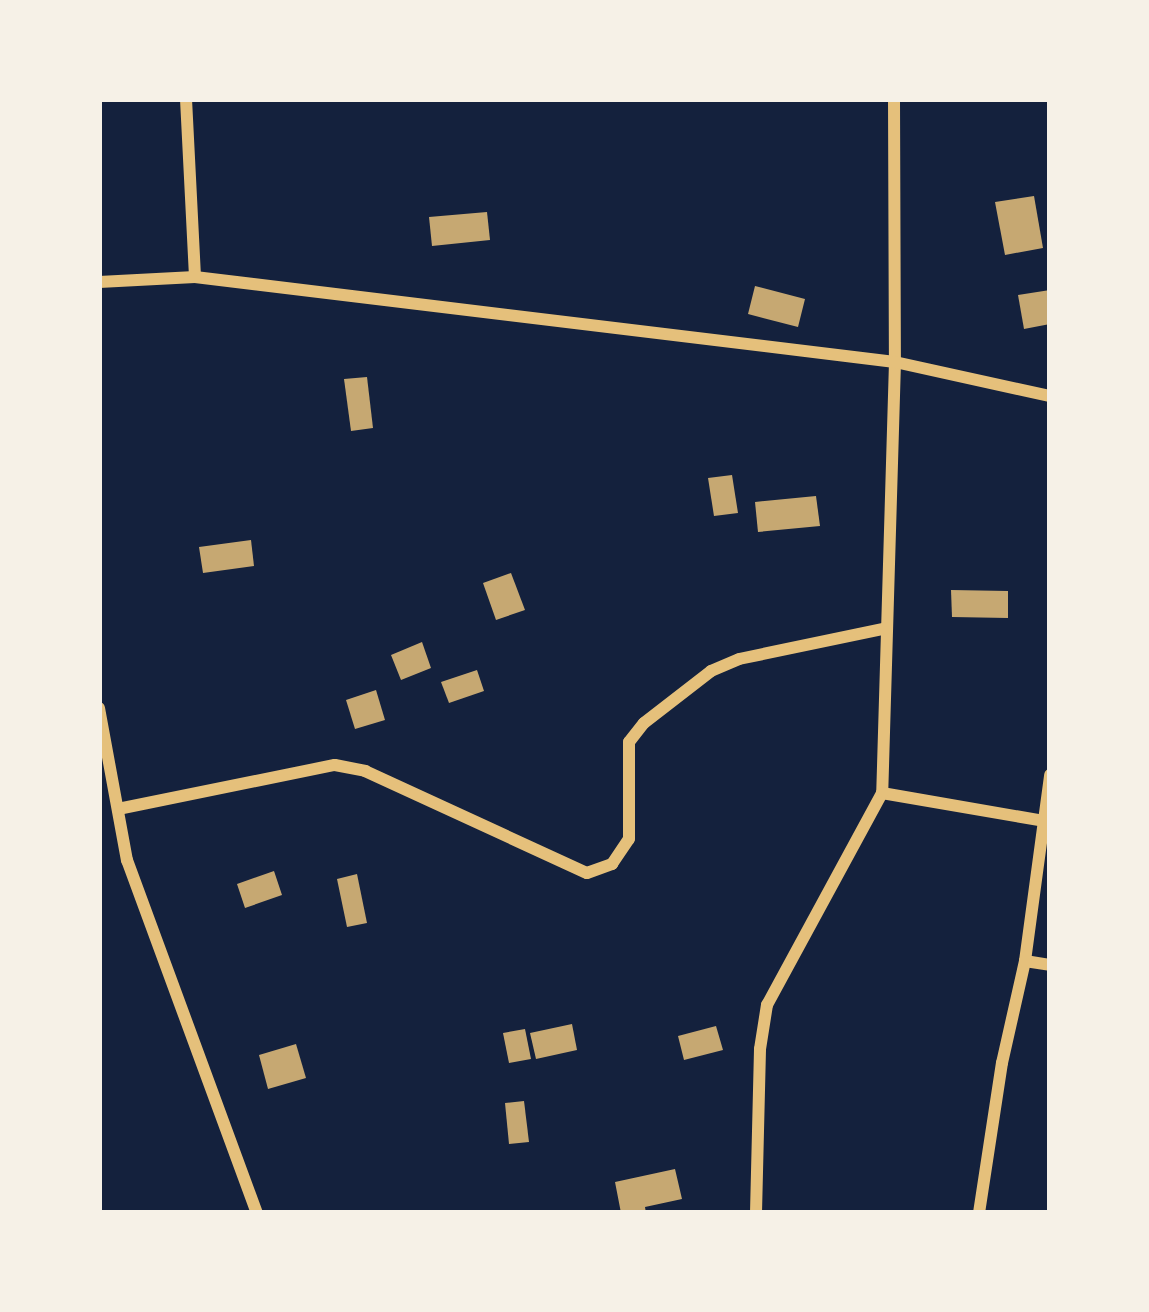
<!DOCTYPE html>
<html>
<head>
<meta charset="utf-8">
<style>
	body { margin:0 }
	#map { position:relative; width:1149px; height:1312px; overflow:hidden; background:#14213d; font-family:Cabin,sans-serif }
	div>[style] { position:absolute }
	[style*='--x'] { left:calc(var(--x)*1px); top:calc(var(--y)*1px); width:calc(var(--w)*1px); rotate:calc(var(--a)*1deg) }
	.building>* { inset:0; background:#c6a872 }
	.minor>* { height:12px; margin:-6px; padding:0 6px; transform-origin:6px; border-radius:6px; background:#e5c07b }
	span { translate:-50% -50%; white-space:nowrap; text-align:center; line-height:1.15; -webkit-text-stroke:9px #f6f1e7; paint-order:stroke }
	.frame { position:absolute; inset:0; border:102px solid #f6f1e7; pointer-events:none }
</style>
</head>
<body>
<div id="map">
	<div class="building">
		<i style="clip-path:polygon(1034px 196px,1043px 248px,1005px 255px,995px 202px)"></i>
		<i style="clip-path:polygon(487px 212px,490px 240px,432px 246px,429px 217px)"></i>
		<i style="clip-path:polygon(755px 286px,805px 299px,798px 327px,748px 314px)"></i>
		<i style="clip-path:polygon(1050px 290px,1050px 324px,1024px 329px,1018px 295px)"></i>
		<i style="clip-path:polygon(367px 377px,373px 428px,351px 431px,344px 379px)"></i>
		<i style="clip-path:polygon(732px 475px,738px 513px,714px 516px,708px 478px)"></i>
		<i style="clip-path:polygon(816px 496px,820px 526px,758px 532px,755px 502px)"></i>
		<i style="clip-path:polygon(251px 540px,254px 566px,203px 573px,199px 547px)"></i>
		<i style="clip-path:polygon(511px 573px,525px 610px,496px 620px,483px 583px)"></i>
		<i style="clip-path:polygon(951px 590px,1008px 591px,1008px 618px,952px 617px)"></i>
		<i style="clip-path:polygon(422px 642px,431px 668px,401px 680px,391px 655px)"></i>
		<i style="clip-path:polygon(477px 670px,484px 691px,449px 703px,441px 682px)"></i>
		<i style="clip-path:polygon(376px 690px,385px 720px,355px 729px,346px 700px)"></i>
		<i style="clip-path:polygon(274px 871px,282px 895px,245px 908px,237px 884px)"></i>
		<i style="clip-path:polygon(357px 874px,367px 923px,347px 927px,337px 879px)"></i>
		<i style="clip-path:polygon(572px 1024px,577px 1050px,536px 1059px,530px 1033px)"></i>
		<i style="clip-path:polygon(716px 1026px,723px 1050px,684px 1060px,678px 1036px)"></i>
		<i style="clip-path:polygon(525px 1029px,531px 1059px,509px 1063px,503px 1033px)"></i>
		<i style="clip-path:polygon(296px 1044px,306px 1078px,268px 1089px,259px 1055px)"></i>
		<i style="clip-path:polygon(524px 1101px,529px 1142px,509px 1144px,505px 1103px)"></i>
		<i style="clip-path:polygon(675px 1169px,682px 1199px,645px 1207px,646px 1213px,621px 1213px,615px 1182px)"></i>
	</div>
	<div class="minor">
		<i style="--x:186;--y:99;--w:178;--a:87.1"></i>
		<i style="--x:894;--y:99;--w:263;--a:89.8"></i>
		<i style="--x:895;--y:362;--w:431;--a:91.7"></i>
		<i style="--x:882;--y:793;--w:164;--a:9.8"></i>
		<i style="--x:99;--y:282;--w:96;--a:-3"></i>
		<i style="--x:195;--y:277;--w:705;--a:6.92"></i>
		<i style="--x:895;--y:362;--w:159;--a:12.4"></i>
		<i style="--x:99;--y:708;--w:155;--a:79.6"></i>
		<i style="--x:127;--y:860;--w:376;--a:69.8"></i>
		<i style="--x:118;--y:809;--w:221;--a:-11.5"></i>
		<i style="--x:335;--y:765;--w:31;--a:11"></i>
		<i style="--x:365;--y:771;--w:244;--a:24.7"></i>
		<i style="--x:587;--y:873;--w:27;--a:-20"></i>
		<i style="--x:612;--y:864;--w:30;--a:-56"></i>
		<i style="--x:629;--y:839;--w:97;--a:-90"></i>
		<i style="--x:629;--y:742;--w:24;--a:-52"></i>
		<i style="--x:644;--y:723;--w:85;--a:-37.8"></i>
		<i style="--x:711;--y:671;--w:30;--a:-23"></i>
		<i style="--x:739;--y:659;--w:151;--a:-11.8"></i>
		<i style="--x:1025;--y:961;--w:25;--a:9"></i>
		<i style="--x:756;--y:1213;--w:164;--a:-88.6"></i>
		<i style="--x:760;--y:1049;--w:45;--a:-81"></i>
		<i style="--x:767;--y:1005;--w:241;--a:-61.5"></i>
		<i style="--x:979;--y:1213;--w:152;--a:-81.3"></i>
		<i style="--x:1002;--y:1063;--w:105;--a:-77.3"></i>
		<i style="--x:1025;--y:961;--w:188;--a:-82.3"></i>
	</div>
	<div class="frame"></div>
</div>
</body>
</html>
